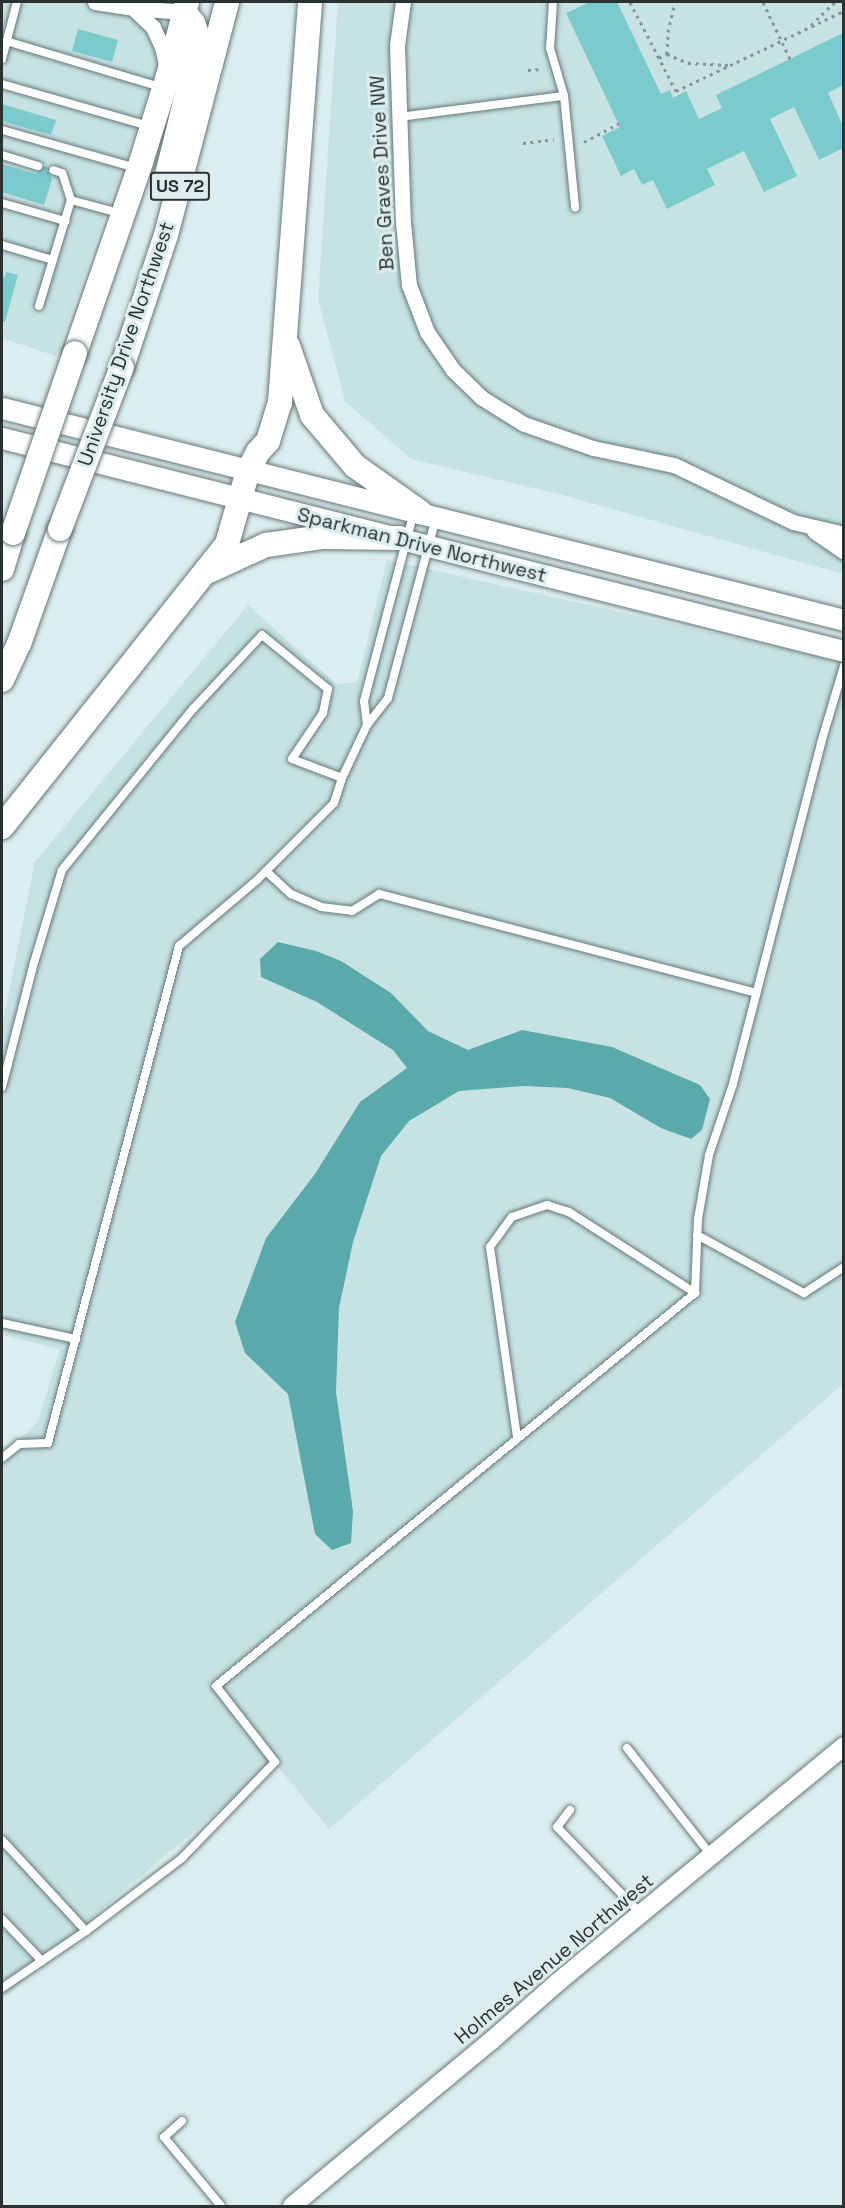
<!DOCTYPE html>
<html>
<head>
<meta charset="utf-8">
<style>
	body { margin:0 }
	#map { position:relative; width:845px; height:2208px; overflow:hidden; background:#dbedee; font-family:"Space Grotesk",sans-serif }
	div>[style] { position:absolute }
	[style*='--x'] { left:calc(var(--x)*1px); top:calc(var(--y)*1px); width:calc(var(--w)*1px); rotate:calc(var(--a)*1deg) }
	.built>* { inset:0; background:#c6e2e2 }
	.water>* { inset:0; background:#5aaaab }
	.building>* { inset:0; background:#7bcbcc }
	.path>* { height:3px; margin-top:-1.5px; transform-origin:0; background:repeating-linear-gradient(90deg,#879494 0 3px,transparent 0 7.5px) }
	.roads { filter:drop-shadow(0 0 2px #677777) drop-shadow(0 0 2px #677777) }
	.service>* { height:8px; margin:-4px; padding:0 4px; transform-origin:4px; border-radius:4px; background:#fff }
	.minor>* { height:15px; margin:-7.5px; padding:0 7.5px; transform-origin:7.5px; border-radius:7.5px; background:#fff }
	.tertiary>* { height:18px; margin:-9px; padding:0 9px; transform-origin:9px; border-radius:9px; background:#fff }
	.secondary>* { height:21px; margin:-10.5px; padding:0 10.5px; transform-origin:10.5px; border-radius:10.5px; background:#fff }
	.trunk>* { height:24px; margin:-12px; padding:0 12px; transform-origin:12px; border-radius:12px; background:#fff }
	.bridges { filter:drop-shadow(0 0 2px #677777) drop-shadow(0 0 2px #677777) }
	.trunk-bridge>* { height:24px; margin:-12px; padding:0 12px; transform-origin:12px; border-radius:12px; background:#fff }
	span { translate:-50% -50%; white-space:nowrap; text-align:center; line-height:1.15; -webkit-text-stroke:6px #dbedee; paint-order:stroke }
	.shield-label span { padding:2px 4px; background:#dbedee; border:2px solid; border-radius:4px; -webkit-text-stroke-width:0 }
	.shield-label { font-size:18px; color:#2a3131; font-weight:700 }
	.street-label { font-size:20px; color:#2a3131 }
	.frame { position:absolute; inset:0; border:3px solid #2a3131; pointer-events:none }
</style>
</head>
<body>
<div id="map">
	<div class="built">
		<i style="clip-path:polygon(2px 2px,174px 2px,164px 47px,56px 356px,2px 338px)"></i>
		<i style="clip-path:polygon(338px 2px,843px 2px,843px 574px,563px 495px,411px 459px,345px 401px,318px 299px)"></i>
		<i style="clip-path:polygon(387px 560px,843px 662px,843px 1384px,329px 1829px,275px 1763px,94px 1916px,2px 2000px,2px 1458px,38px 1421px,60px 1349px,2px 1335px,2px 1027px,35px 862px,248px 605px,336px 684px,357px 682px)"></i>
	</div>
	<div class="water">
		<i style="clip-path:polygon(278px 942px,316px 951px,341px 961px,391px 993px,428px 1031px,468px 1050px,522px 1030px,612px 1047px,700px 1085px,710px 1099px,702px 1130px,691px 1139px,661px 1128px,610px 1098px,568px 1088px,523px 1086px,459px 1091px,409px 1121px,381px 1156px,353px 1242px,339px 1308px,336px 1392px,353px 1511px,351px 1543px,332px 1550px,315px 1534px,288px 1394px,245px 1353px,235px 1322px,266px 1238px,315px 1174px,360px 1102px,407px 1068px,393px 1050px,317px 1002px,261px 977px,260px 959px)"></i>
	</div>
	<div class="building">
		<i style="clip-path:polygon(590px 2px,617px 2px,661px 94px,670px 90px,673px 98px,686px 91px,699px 119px,722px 108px,716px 95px,843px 33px,843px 85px,828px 93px,843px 126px,843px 148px,819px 160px,794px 107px,770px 119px,797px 176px,764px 192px,744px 151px,707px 169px,715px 185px,667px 209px,653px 180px,642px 185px,634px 169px,621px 176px,602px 136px,620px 127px,566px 13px)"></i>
		<i style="clip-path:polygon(78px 29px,118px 40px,112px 62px,72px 51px)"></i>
		<i style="clip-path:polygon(2px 104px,56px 120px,51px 135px,2px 121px)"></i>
		<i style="clip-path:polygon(2px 164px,36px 174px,44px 166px,48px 167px,52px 179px,44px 205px,2px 192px)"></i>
		<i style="clip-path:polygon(6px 272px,18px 275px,5px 322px,2px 321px,2px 277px,4px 278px)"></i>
	</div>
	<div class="path">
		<i style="--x:630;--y:2;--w:100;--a:62.7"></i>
		<i style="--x:676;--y:91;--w:186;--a:-25.5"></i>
		<i style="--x:763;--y:2;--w:63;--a:64.7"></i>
		<i style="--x:811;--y:25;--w:33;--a:-44"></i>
		<i style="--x:667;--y:54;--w:23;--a:23"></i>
		<i style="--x:688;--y:63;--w:41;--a:2.8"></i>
		<i style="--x:659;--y:58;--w:9;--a:-27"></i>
		<i style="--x:667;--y:54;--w:22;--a:-87"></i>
		<i style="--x:668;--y:32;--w:31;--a:-77"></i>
		<i style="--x:528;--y:70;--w:13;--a:-4"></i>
		<i style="--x:584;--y:142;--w:40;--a:-28"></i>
		<i style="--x:523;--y:143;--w:31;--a:-7"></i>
	</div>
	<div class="roads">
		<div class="service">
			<i style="--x:553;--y:2;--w:46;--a:93.7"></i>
			<i style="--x:550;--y:48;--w:50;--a:73.7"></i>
			<i style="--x:564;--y:96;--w:112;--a:84.3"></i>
			<i style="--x:6;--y:41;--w:161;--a:16.6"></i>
			<i style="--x:2;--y:59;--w:59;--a:-75.3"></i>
			<i style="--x:2;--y:84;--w:152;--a:16"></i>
			<i style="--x:399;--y:117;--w:166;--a:-7.3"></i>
			<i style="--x:2;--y:130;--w:139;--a:15.8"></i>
			<i style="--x:2;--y:155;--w:38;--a:17"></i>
			<i style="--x:71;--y:200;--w:50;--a:15.2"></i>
			<i style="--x:2;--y:203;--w:66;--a:15.9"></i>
			<i style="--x:2;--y:245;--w:53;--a:16.4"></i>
			<i style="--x:39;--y:306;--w:111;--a:-73.2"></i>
			<i style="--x:71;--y:200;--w:28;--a:-108"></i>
			<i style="--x:62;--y:173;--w:9;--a:-162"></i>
			<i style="--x:367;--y:725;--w:24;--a:-97"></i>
			<i style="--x:364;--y:701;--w:196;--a:-75.2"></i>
			<i style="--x:266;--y:871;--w:34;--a:43"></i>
			<i style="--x:291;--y:894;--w:33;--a:23"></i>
			<i style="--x:321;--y:907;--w:31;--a:7"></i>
			<i style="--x:352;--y:911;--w:32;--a:-32"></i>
			<i style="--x:379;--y:894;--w:390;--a:14.7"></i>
			<i style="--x:2;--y:1087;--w:125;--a:-75.6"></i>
			<i style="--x:33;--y:966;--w:100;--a:-73.2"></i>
			<i style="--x:62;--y:870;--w:208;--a:-50.9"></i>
			<i style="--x:193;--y:709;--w:101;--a:-47"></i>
			<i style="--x:262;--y:635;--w:85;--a:39.3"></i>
			<i style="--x:328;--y:689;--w:25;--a:102"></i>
			<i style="--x:323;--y:713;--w:55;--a:124"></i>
			<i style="--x:292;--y:759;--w:53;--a:20.8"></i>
			<i style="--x:697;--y:1235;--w:122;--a:28.5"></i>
			<i style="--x:804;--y:1293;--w:48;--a:-33"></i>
			<i style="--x:2;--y:1323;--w:76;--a:12.2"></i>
			<i style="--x:517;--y:1437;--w:192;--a:-98.1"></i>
			<i style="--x:490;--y:1247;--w:37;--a:-54"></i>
			<i style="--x:512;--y:1217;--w:37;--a:-19"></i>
			<i style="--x:547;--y:1205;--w:23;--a:18"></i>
			<i style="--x:569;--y:1212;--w:150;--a:32.7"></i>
			<i style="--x:2;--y:1458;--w:22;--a:-39"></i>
			<i style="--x:19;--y:1444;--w:29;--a:-2"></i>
			<i style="--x:48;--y:1443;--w:514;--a:-75.23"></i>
			<i style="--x:179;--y:946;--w:101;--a:-40.2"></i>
			<i style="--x:256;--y:881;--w:110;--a:-45"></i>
			<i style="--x:334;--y:803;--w:26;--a:-72"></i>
			<i style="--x:342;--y:778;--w:59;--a:-64.7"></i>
			<i style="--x:367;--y:725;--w:34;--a:-52"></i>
			<i style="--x:388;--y:698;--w:187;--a:-75.1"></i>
			<i style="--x:627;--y:1748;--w:136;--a:51.9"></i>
			<i style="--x:570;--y:1810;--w:21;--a:127"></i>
			<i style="--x:557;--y:1827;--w:120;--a:46"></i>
			<i style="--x:2;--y:1840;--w:124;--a:47.3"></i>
			<i style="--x:2;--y:1919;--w:58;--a:46.4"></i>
			<i style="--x:2;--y:1988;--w:102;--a:-34.2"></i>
			<i style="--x:86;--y:1931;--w:121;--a:-37.2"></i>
			<i style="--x:182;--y:1858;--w:134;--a:-45.9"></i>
			<i style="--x:275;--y:1762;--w:96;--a:-127.8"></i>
			<i style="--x:216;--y:1686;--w:620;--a:-39.37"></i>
			<i style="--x:695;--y:1293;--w:74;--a:-87.7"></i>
			<i style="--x:698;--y:1219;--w:65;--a:-80.2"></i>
			<i style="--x:709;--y:1155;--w:75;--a:-71.3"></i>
			<i style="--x:733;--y:1084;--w:352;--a:-75.5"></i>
			<i style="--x:821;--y:743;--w:80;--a:-73.4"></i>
			<i style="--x:182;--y:2121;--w:24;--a:138"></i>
			<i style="--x:164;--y:2137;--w:89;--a:50.4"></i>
		</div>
		<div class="minor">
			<i style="--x:95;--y:2;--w:38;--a:9"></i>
			<i style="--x:133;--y:8;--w:51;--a:4.5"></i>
			<i style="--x:403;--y:2;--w:43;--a:97.9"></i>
			<i style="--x:397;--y:45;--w:177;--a:88.1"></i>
			<i style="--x:403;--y:222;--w:63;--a:84.6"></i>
			<i style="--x:409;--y:285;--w:50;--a:69"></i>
			<i style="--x:427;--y:332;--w:46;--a:55.6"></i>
			<i style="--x:453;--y:370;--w:40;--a:44"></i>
			<i style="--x:482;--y:398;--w:49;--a:31.8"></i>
			<i style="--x:524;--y:424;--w:73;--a:19.2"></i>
			<i style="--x:593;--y:448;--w:83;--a:11.9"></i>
			<i style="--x:674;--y:465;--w:132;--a:25.6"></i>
			<i style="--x:793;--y:522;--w:52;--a:13.2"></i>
			<i style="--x:133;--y:8;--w:28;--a:44"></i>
			<i style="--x:153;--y:27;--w:22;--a:66"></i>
			<i style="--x:162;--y:47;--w:23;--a:77"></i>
			<i style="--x:814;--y:531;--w:37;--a:35"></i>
		</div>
		<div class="tertiary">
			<i style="--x:292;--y:2206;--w:259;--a:-39.7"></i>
			<i style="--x:491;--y:2041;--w:89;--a:-41.4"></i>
			<i style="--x:558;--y:1982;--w:371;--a:-39.5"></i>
		</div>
		<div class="secondary">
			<i style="--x:2;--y:408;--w:868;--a:14.13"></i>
			<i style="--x:2;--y:438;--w:869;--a:14.2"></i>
		</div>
		<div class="trunk">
			<i style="--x:166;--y:179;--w:141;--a:-76.1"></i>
			<i style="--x:200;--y:42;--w:20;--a:-110"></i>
			<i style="--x:193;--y:23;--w:14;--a:-129"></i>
			<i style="--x:288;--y:346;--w:73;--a:70.8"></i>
			<i style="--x:312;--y:415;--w:67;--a:49.9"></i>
			<i style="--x:355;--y:466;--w:80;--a:35.3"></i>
			<i style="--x:75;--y:353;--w:202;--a:-70.9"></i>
			<i style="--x:141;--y:162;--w:90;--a:-72.6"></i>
			<i style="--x:168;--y:76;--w:76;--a:-75.6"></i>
			<i style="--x:122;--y:367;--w:139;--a:-71.6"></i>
			<i style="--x:166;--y:235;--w:241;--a:-75.3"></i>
			<i style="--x:2;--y:569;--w:38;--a:-73"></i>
			<i style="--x:209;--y:571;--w:63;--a:-24.5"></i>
			<i style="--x:266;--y:545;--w:58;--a:-8"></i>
			<i style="--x:323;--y:537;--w:77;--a:0.7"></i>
			<i style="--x:2;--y:680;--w:40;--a:-65"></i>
			<i style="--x:19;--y:644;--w:122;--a:-70.4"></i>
			<i style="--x:2;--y:827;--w:362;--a:-51.5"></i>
			<i style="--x:227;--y:544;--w:76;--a:-74"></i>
			<i style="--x:248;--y:471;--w:21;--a:-62"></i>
			<i style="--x:258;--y:452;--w:15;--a:-48"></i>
			<i style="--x:268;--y:441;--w:41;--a:-72.9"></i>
			<i style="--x:280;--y:402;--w:401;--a:-85.7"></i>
		</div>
	</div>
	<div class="bridges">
		<div class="trunk-bridge">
			<i style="--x:60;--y:529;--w:173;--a:-69.1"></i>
			<i style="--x:13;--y:533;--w:190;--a:-71"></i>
		</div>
	</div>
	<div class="shield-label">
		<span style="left:180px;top:186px">US 72</span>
	</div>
	<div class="street-label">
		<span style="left:382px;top:173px;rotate:-93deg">Ben Graves Drive NW</span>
		<span style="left:126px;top:344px;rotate:-71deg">University Drive Northwest</span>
		<span style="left:422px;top:545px;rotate:14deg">Sparkman Drive Northwest</span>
		<span style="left:554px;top:1959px;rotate:-40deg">Holmes Avenue Northwest</span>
	</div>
	<div class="frame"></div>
</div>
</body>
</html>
